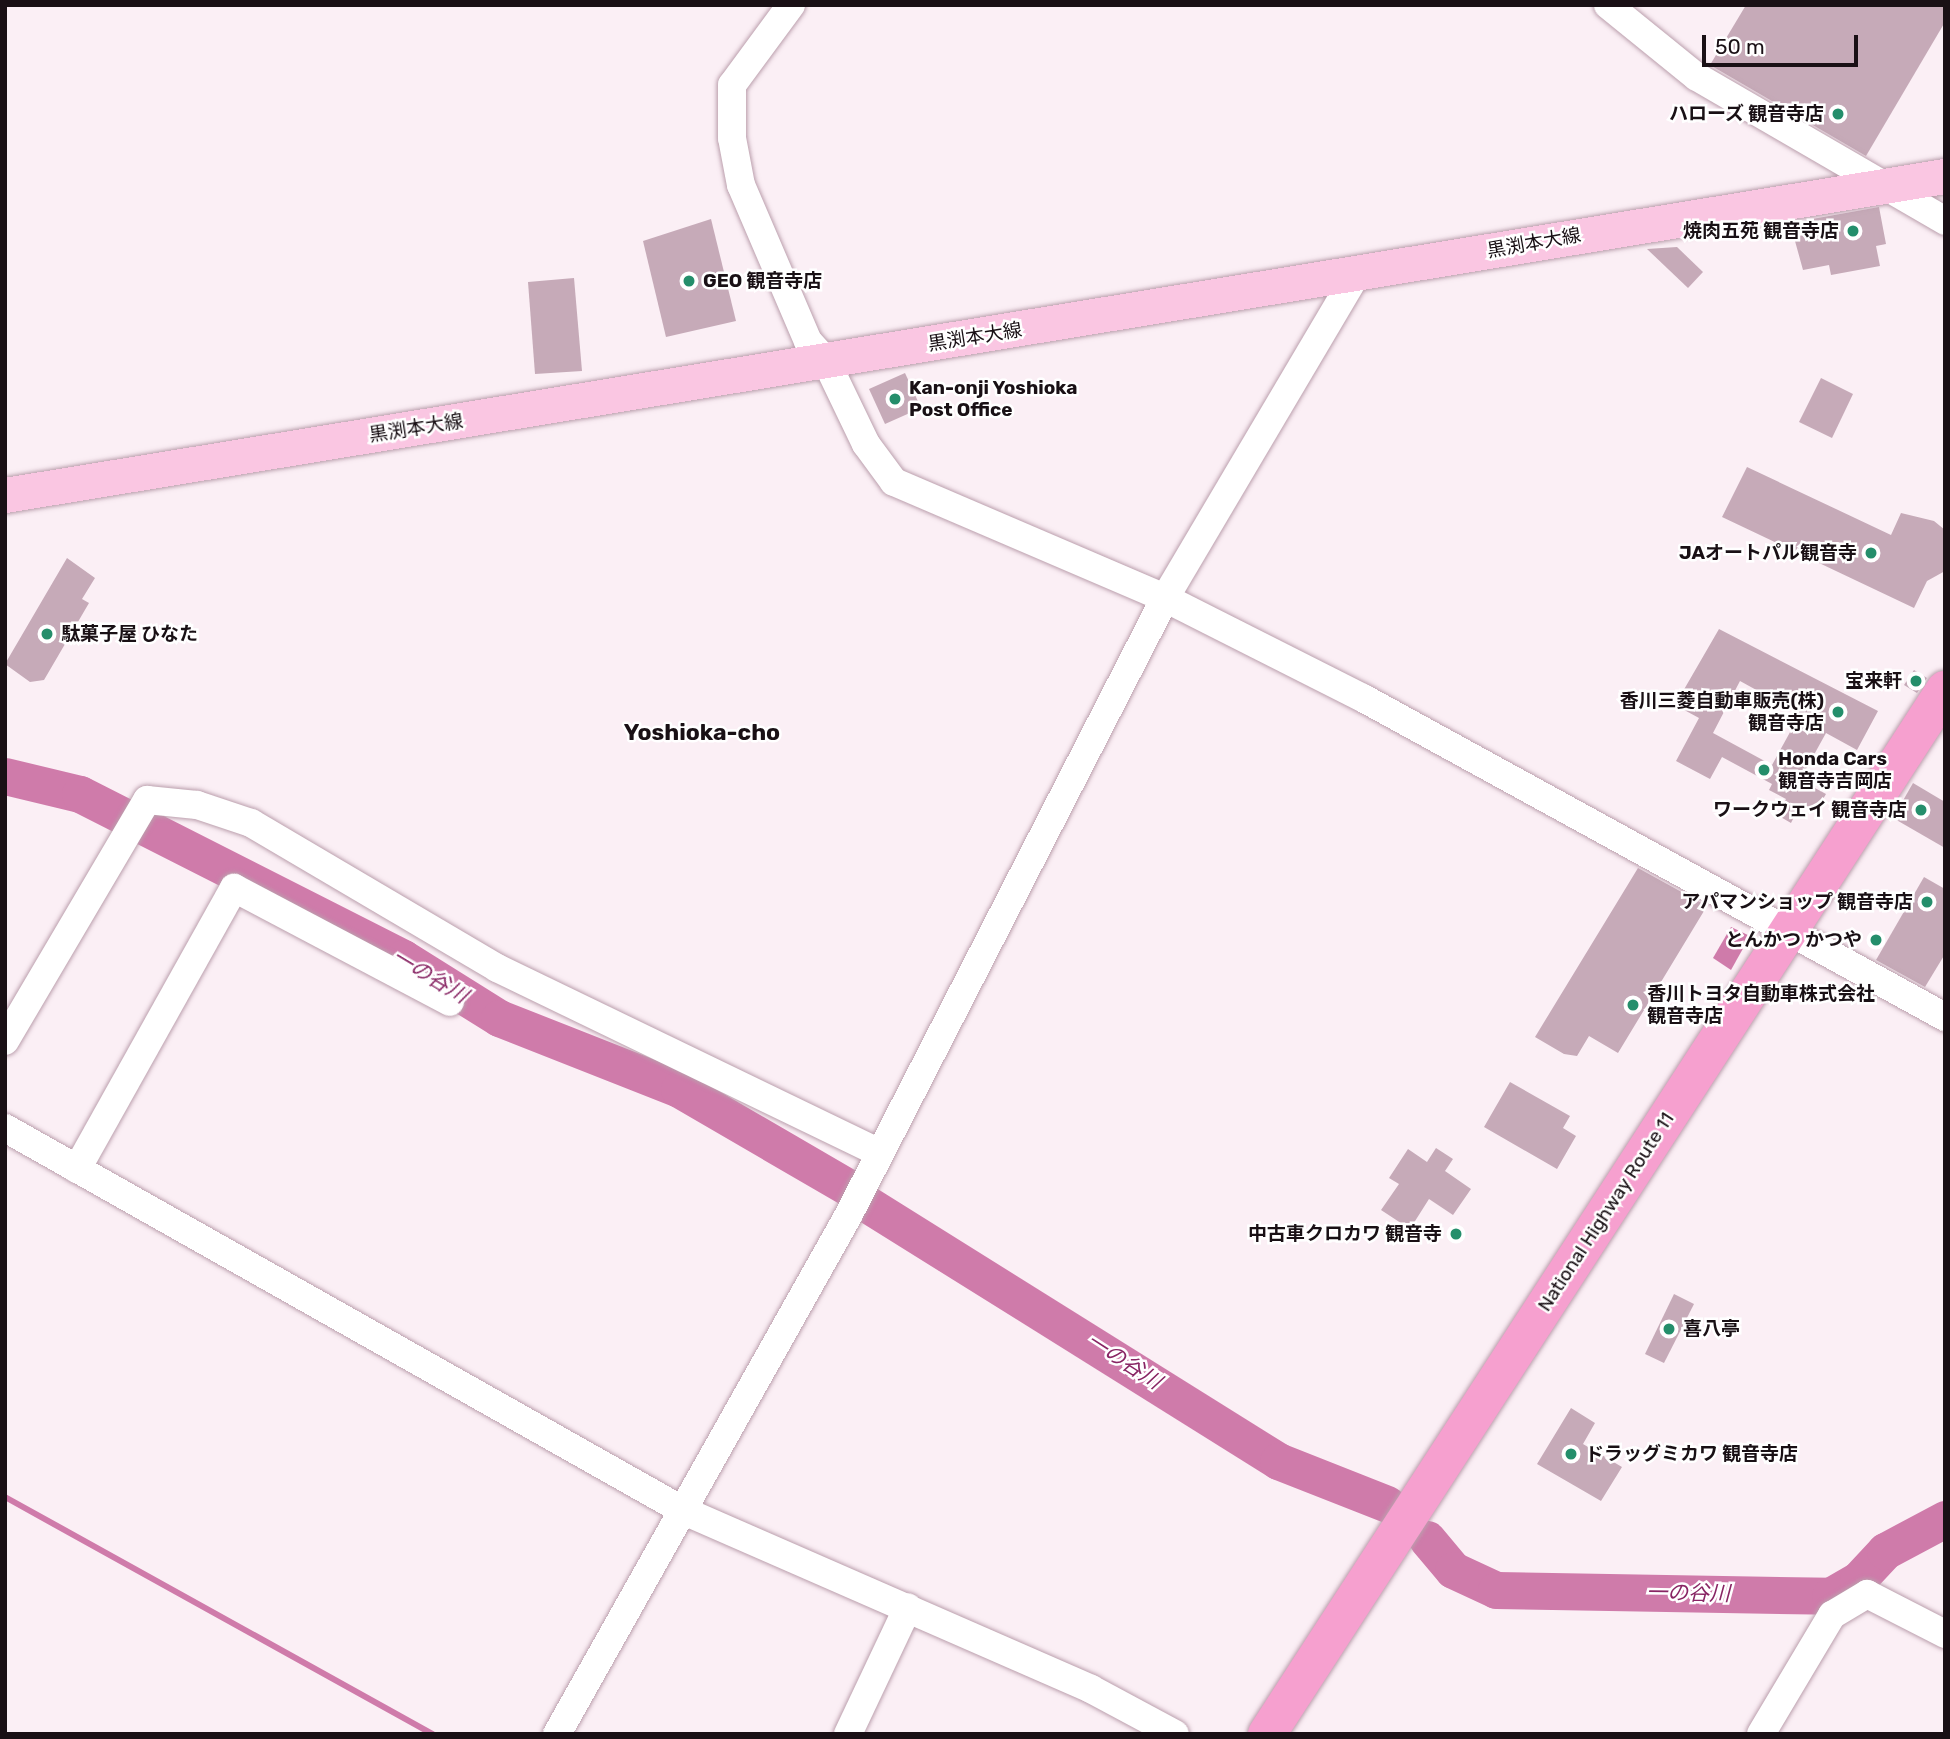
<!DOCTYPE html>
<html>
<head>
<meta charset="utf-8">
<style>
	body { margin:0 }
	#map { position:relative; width:1950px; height:1739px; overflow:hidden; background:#fbeff5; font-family:Rubik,"Noto Sans JP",sans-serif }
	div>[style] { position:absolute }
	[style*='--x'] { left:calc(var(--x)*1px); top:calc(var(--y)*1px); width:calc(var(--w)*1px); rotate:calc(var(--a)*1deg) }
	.water>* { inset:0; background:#cf7baa }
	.stream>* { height:6px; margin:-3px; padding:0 3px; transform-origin:3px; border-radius:3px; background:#cf7baa }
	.river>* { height:37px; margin:-18.5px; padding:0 18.5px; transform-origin:18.5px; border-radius:18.5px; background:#cf7baa }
	.building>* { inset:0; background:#c6aab8 }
	.roads { filter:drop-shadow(0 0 2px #bb9fad) drop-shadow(0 0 2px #bb9fad) }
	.minor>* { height:28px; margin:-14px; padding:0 14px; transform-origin:14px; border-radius:14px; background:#fff }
	.major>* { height:35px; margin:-17.5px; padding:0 17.5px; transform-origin:17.5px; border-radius:17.5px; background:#fac6e2 }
	.highway>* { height:38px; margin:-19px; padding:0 19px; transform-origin:19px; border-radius:19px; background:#f6a0cf }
	.dots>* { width:19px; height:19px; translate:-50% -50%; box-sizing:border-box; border:4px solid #fff; border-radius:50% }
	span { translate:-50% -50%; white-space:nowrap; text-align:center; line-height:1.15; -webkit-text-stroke:5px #fff; paint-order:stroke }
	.poi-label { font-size:19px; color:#191015; font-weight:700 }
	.right { translate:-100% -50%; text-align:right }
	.left { translate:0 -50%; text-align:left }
	.street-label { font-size:19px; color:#191015 }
	.water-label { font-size:21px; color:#882564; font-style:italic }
	.quarter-label { font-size:23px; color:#191015; font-weight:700 }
	.frame { position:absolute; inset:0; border:7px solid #191015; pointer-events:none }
	.scale { position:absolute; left:1702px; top:35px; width:156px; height:32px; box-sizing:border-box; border:4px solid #191015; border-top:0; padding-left:9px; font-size:21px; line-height:24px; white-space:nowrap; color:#191015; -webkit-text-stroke:5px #fff; paint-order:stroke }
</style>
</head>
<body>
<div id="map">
	<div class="water">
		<i style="clip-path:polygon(1731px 927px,1750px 936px,1731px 970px,1713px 958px)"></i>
	</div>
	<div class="stream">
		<i style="--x:5;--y:1497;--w:489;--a:29"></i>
	</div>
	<div class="river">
		<i style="--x:5;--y:776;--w:77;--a:13.5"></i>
		<i style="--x:80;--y:794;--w:362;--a:26.9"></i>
		<i style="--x:403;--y:958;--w:113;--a:32"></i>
		<i style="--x:499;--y:1018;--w:193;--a:21.5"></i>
		<i style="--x:679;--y:1089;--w:197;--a:30.2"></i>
		<i style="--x:867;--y:1204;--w:485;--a:32"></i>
		<i style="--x:1278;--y:1461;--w:117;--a:21.5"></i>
		<i style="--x:1427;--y:1539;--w:40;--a:50"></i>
		<i style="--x:1453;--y:1570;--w:47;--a:24.9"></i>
		<i style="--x:1496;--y:1590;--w:334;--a:1"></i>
		<i style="--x:1830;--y:1596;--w:32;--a:-30"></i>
		<i style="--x:1858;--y:1580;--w:40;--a:-47"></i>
		<i style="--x:1885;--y:1551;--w:68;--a:-28.1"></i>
	</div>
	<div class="building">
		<i style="clip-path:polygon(1746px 5px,1945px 5px,1945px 22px,1866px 156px,1710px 65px)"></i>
		<i style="clip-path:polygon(1879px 207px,1886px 244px,1876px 246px,1880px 266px,1831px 275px,1829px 265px,1803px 270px,1790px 223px)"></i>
		<i style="clip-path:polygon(711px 219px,736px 321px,666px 337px,643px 241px)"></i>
		<i style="clip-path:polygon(1677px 247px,1703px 272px,1688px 288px,1647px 249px)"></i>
		<i style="clip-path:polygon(574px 278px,582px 371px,535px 374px,528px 282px)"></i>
		<i style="clip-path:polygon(905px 373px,921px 408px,885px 424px,869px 389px)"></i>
		<i style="clip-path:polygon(1821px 378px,1853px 394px,1832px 438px,1799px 422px)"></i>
		<i style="clip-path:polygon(1747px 467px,1891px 535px,1901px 513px,1934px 521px,1945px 530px,1945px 571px,1927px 581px,1914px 608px,1722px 517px)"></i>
		<i style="clip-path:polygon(67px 558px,95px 578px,82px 599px,89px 603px,44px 680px,30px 682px,5px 664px)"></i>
		<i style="clip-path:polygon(evenodd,1719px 629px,1878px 711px,1857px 750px,1826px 733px,1800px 780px,1826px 794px,1816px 811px,1801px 803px,1791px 823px,1777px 815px,1786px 799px,1769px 790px,1772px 784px,1722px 757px,1710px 779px,1676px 761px,1699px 718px,1675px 705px,1719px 629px,1740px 681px,1800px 714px,1772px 765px,1713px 733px,1740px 681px)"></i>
		<i style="clip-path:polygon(1914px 670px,1927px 678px,1917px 693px,1904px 685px)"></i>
		<i style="clip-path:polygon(1913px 783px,1945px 802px,1945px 848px,1893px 818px)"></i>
		<i style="clip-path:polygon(1638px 868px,1707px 906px,1618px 1053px,1589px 1036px,1577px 1056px,1564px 1054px,1535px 1037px)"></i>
		<i style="clip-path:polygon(1924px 877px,1945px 889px,1945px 954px,1925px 987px,1876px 960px)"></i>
		<i style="clip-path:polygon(1510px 1082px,1570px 1116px,1563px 1128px,1576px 1136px,1557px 1169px,1484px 1127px)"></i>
		<i style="clip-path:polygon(1436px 1148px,1453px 1159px,1445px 1171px,1471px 1189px,1453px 1215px,1429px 1199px,1410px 1229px,1381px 1210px,1399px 1184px,1389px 1178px,1408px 1149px,1427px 1162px)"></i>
		<i style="clip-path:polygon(1674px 1294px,1694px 1304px,1664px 1363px,1645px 1354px)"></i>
		<i style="clip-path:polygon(1571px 1408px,1595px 1423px,1583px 1444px,1622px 1467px,1601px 1501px,1537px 1464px)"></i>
	</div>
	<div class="roads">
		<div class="minor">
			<i style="--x:791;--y:5;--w:99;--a:126.4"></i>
			<i style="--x:732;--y:85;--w:53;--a:90"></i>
			<i style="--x:732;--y:138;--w:48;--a:79.2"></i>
			<i style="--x:741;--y:185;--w:170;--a:66.8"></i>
			<i style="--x:808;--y:341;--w:27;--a:48"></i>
			<i style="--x:826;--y:361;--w:92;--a:64.3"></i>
			<i style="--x:866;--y:444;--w:47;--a:53.6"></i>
			<i style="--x:894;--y:482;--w:295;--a:23.2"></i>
			<i style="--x:1165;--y:598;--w:222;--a:26.8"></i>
			<i style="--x:1363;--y:698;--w:664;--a:28.73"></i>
			<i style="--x:1608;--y:5;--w:114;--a:39"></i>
			<i style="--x:1697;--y:77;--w:287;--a:30.1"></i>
			<i style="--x:5;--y:1041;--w:280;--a:-59.5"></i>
			<i style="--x:147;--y:800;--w:50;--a:5.7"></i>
			<i style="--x:197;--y:805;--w:57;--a:18.4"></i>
			<i style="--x:251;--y:823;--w:286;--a:30.5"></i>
			<i style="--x:497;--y:968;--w:423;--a:25.8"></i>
			<i style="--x:5;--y:1128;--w:780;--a:29.43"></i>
			<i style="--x:684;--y:1511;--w:444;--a:23.6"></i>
			<i style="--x:1091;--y:1689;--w:95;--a:28.2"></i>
			<i style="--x:77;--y:1169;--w:322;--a:-60.8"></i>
			<i style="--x:234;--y:888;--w:244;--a:27.8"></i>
			<i style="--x:557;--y:1734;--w:594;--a:-60.67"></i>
			<i style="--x:848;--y:1216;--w:695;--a:-62.84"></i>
			<i style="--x:1165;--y:598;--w:377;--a:-59.4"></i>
			<i style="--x:848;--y:1734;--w:140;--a:-64.7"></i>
			<i style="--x:1761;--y:1734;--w:139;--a:-59.2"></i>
			<i style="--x:1832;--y:1615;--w:41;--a:-31"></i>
			<i style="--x:1867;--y:1594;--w:88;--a:27.1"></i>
		</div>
		<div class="major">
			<i style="--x:5;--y:495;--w:1966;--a:-9.34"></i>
		</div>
		<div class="highway">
			<i style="--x:1267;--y:1734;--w:1245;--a:-57"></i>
		</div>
	</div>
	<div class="dots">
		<i style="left:1838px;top:114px;background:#248e6b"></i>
		<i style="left:1853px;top:231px;background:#248e6b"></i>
		<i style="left:689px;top:281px;background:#248e6b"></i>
		<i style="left:895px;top:399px;background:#248e6b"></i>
		<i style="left:1871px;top:553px;background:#248e6b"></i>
		<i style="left:47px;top:634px;background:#248e6b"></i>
		<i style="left:1916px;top:681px;background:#248e6b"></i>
		<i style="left:1838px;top:712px;background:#248e6b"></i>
		<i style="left:1764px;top:770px;background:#248e6b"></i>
		<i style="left:1921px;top:810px;background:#248e6b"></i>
		<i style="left:1927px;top:902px;background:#248e6b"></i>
		<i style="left:1876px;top:940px;background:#248e6b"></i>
		<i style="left:1633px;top:1005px;background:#248e6b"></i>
		<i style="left:1456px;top:1234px;background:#248e6b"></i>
		<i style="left:1669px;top:1329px;background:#248e6b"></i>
		<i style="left:1571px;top:1454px;background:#248e6b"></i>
	</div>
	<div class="poi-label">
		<span class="right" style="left:1824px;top:114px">ハローズ 観音寺店</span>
		<span class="right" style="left:1839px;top:231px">焼肉五苑 観音寺店</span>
		<span class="left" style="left:703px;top:281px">GEO 観音寺店</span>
		<span class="left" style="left:909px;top:399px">Kan-onji Yoshioka<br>Post Office</span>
		<span class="right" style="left:1857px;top:553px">JAオートパル観音寺</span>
		<span class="left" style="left:61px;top:634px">駄菓子屋 ひなた</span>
		<span class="right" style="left:1902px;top:681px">宝来軒</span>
		<span class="right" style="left:1824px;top:712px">香川三菱自動車販売(株)<br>観音寺店</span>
		<span class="left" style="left:1778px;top:770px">Honda Cars<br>観音寺吉岡店</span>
		<span class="right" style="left:1907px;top:810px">ワークウェイ 観音寺店</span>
		<span class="right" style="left:1913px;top:902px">アパマンショップ 観音寺店</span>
		<span class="right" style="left:1862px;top:940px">とんかつ かつや</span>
		<span class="left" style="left:1647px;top:1005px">香川トヨタ自動車株式会社<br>観音寺店</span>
		<span class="right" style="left:1442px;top:1234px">中古車クロカワ 観音寺</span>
		<span class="left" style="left:1683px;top:1329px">喜八亭</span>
		<span class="left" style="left:1585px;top:1454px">ドラッグミカワ 観音寺店</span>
	</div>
	<div class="street-label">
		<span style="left:1534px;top:243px;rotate:-10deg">黒渕本大線</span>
		<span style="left:975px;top:337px;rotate:-9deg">黒渕本大線</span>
		<span style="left:416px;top:428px;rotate:-9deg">黒渕本大線</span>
		<span style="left:1606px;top:1212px;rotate:-57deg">National Highway Route 11</span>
	</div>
	<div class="water-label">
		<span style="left:430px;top:976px;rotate:31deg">一の谷川</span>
		<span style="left:1124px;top:1361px;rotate:33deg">一の谷川</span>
		<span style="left:1688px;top:1593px;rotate:1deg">一の谷川</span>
	</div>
	<div class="quarter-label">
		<span style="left:702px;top:732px">Yoshioka-cho</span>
	</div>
	<div class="frame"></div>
	<div class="scale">50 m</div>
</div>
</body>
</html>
